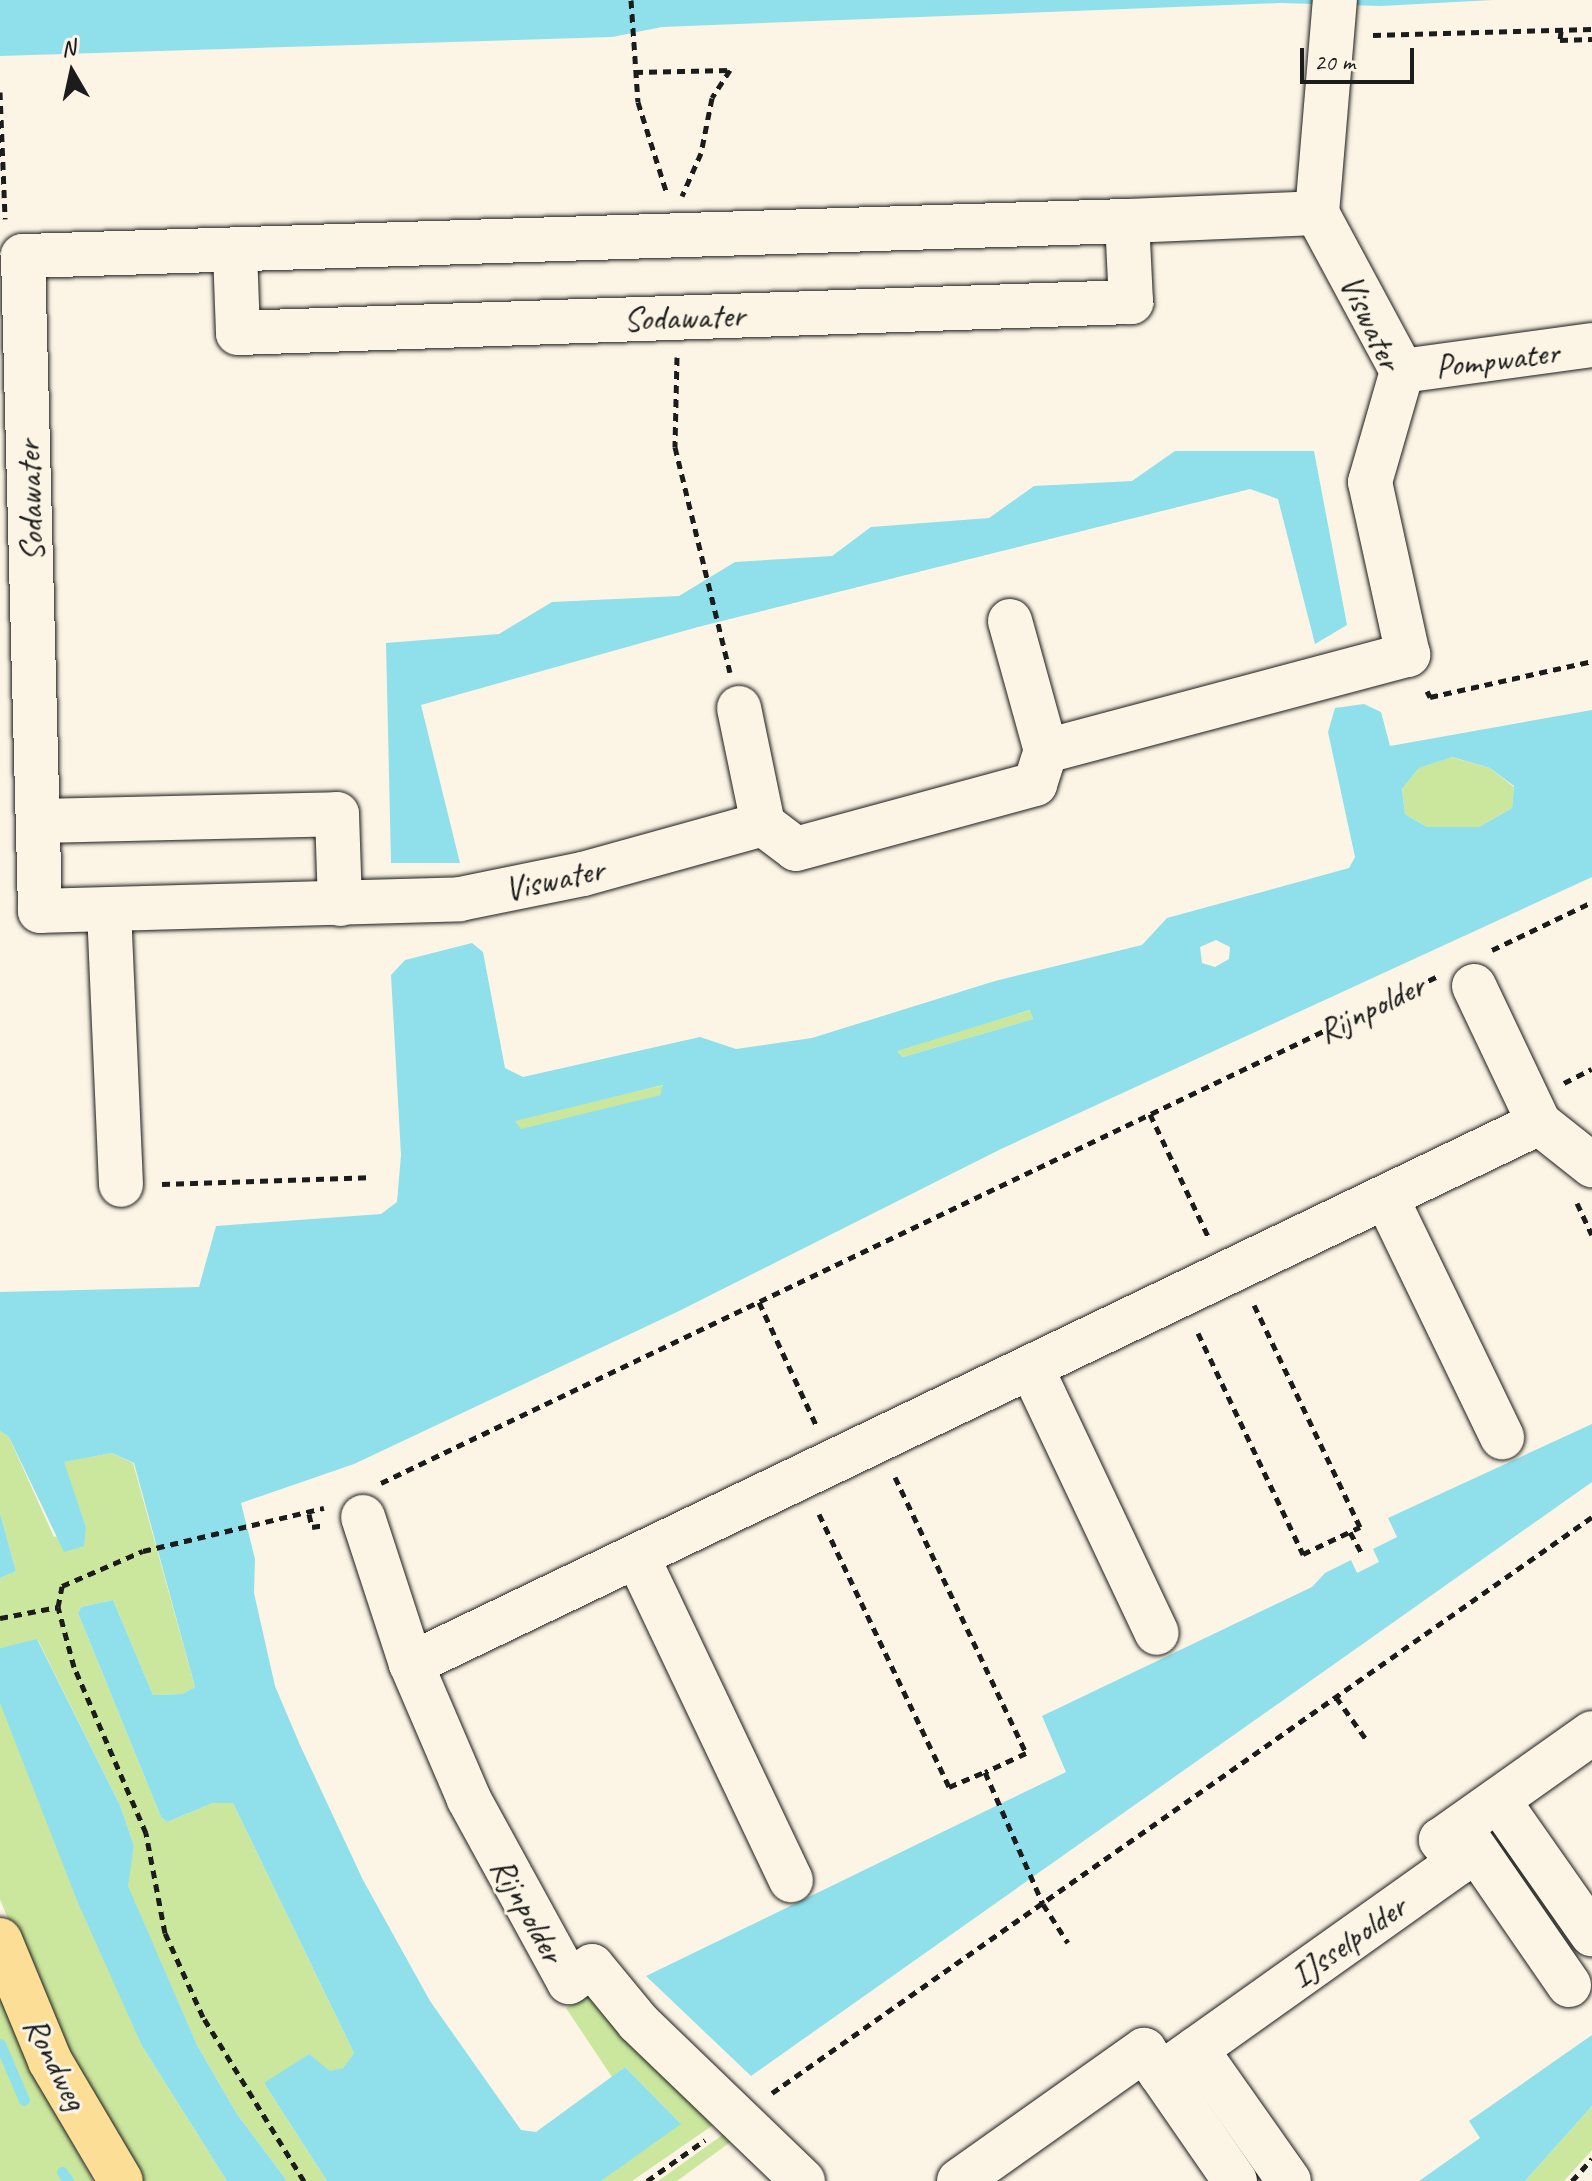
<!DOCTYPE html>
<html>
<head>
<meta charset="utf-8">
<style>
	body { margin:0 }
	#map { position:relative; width:1592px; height:2181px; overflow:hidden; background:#fcf5e5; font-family:Caveat,sans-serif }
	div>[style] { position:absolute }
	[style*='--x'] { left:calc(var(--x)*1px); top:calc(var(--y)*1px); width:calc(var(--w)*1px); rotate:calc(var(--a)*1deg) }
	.green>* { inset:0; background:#cbe79e }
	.water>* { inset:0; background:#8fe0eb }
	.stream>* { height:11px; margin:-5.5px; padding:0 5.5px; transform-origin:5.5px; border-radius:5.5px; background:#8fe0eb }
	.path>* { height:5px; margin-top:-2.5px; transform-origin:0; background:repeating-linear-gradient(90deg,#1c1c1c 0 8px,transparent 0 14px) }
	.roads { filter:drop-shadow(0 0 2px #1c1c1c) drop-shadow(0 0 2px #1c1c1c) }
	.minor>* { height:44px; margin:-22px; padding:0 22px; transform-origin:22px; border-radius:22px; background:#fcf5e5 }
	.major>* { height:44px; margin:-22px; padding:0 22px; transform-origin:22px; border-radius:22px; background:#fcde96 }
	span { translate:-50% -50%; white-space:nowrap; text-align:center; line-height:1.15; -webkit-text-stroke:6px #fcf5e5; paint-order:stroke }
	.street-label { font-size:34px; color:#1c1c1c }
	.north { position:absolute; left:32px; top:32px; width:80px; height:80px; -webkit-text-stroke:6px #fcf5e5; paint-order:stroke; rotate:351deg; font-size:22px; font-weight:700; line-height:32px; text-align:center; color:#1c1c1c }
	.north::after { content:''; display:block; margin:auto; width:28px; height:36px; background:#1c1c1c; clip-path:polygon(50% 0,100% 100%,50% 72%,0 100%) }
	.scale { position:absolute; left:1300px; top:48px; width:114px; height:36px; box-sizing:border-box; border:4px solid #1c1c1c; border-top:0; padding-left:10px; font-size:24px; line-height:28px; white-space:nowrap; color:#1c1c1c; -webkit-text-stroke:6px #fcf5e5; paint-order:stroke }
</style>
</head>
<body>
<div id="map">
	<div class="green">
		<i style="clip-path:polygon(1451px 757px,1490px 768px,1514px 787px,1512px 808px,1479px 827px,1427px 827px,1405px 814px,1402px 789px,1419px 768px)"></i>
		<i style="clip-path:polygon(1031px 1010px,1033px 1019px,903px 1057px,896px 1050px)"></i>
		<i style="clip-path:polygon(664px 1085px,661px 1095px,520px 1130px,514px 1120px)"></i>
		<i style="clip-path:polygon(0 1431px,9px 1437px,54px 1537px,86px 1527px,63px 1462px,112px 1453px,133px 1463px,195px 1687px,182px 1694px,153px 1695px,113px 1600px,81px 1607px,78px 1613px,161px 1817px,167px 1822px,213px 1803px,233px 1803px,354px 2053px,343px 2068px,330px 2072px,321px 2066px,264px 2083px,327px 2181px,287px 2181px,237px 2114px,197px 2045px,127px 1886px,134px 1846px,120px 1805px,38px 1640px,0 1648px,0 1578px,16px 1571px,0 1513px)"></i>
		<i style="clip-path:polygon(0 1701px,142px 2046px,227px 2181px,143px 2181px,91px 2095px,29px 1972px,0 1899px)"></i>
		<i style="clip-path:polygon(0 1995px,25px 2056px,93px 2181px,0 2181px)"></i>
		<i style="clip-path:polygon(590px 1995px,719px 2121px,632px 2181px,601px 2181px,680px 2123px,625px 2067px,612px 2077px,566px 2008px)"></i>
		<i style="clip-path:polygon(1592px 2106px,1592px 2150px,1564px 2181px,1525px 2181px)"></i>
		<i style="clip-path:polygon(728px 2131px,736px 2138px,677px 2181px,658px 2181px)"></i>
	</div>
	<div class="water">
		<i style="clip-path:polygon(0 0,1493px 0,1381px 6px,1280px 3px,662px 27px,612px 37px,0 56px)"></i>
		<i style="clip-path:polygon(1175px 451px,1314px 451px,1347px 625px,1315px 644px,1278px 499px,1250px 489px,698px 627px,421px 705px,460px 863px,391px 863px,386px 643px,499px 634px,552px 602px,679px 596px,735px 562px,832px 556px,871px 527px,989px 518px,1034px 486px,1132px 481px)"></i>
		<i style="clip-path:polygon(evenodd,1364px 704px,1381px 712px,1390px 746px,1592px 710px,1592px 877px,1001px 1149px,677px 1312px,354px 1464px,241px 1503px,255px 1559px,254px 1593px,275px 1686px,300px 1745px,363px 1880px,430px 2001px,521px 2130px,536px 2132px,625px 2067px,681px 2124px,601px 2181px,327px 2181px,264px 2083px,309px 2054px,330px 2071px,343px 2068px,354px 2053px,233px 1803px,213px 1803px,167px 1822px,161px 1817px,78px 1613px,81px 1607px,113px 1600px,153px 1695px,182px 1694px,195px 1687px,134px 1463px,112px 1453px,64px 1462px,86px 1527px,84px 1546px,64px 1552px,9px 1437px,0 1431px,0 1292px,199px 1287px,216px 1226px,381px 1214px,397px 1202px,401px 1155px,391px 975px,405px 960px,472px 943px,483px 952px,505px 1068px,523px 1077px,700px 1037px,736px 1049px,812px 1038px,995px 981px,1142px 945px,1167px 918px,1349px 868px,1355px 857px,1328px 732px,1335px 708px,1364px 704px,1452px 757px,1490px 768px,1514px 786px,1512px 808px,1479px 827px,1427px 827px,1405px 814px,1402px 789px,1419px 768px,1452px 757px,1364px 704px,1216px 940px,1230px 947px,1229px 959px,1215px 967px,1202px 963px,1200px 947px,1216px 940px,1364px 704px,1030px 1010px,1033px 1019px,903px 1057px,897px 1051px,1030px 1010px,1364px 704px,663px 1085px,660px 1095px,521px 1129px,515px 1121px,663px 1085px)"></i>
		<i style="clip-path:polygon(1592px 1424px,1592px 1482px,751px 2076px,646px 1976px,1066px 1772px,1042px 1716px,1312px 1587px,1325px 1573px,1351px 1560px,1357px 1573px,1379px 1562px,1373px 1549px,1397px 1537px,1388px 1518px)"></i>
		<i style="clip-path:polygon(0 1513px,16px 1571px,0 1578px)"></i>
		<i style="clip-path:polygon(37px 1639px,120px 1805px,134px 1846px,128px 1886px,197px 2045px,237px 2114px,287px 2181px,227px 2181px,142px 2046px,78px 1903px,0 1703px,0 1648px)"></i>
		<i style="clip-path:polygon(1592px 2035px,1592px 2106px,1525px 2181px,1419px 2181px,1480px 2138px,1469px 2121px)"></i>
	</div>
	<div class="stream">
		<i style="--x:0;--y:2044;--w:61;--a:66.8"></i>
		<i style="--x:62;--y:2172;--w:11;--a:56"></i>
	</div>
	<div class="path">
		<i style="--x:631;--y:0;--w:102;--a:86.1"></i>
		<i style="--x:638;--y:102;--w:96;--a:72.5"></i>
		<i style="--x:1561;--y:31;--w:9;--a:96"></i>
		<i style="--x:1560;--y:40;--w:32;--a:-2"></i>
		<i style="--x:1373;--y:35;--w:219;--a:-1.6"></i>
		<i style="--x:635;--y:72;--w:95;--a:-1.2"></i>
		<i style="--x:730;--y:70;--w:33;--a:123"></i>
		<i style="--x:712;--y:98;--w:56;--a:101.3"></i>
		<i style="--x:701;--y:153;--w:47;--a:113.8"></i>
		<i style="--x:0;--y:92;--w:127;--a:87.7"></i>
		<i style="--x:677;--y:357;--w:90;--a:91.3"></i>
		<i style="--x:675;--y:447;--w:232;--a:76.3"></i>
		<i style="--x:1427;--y:691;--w:7;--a:63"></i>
		<i style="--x:1430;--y:697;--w:166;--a:-12.5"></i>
		<i style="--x:1492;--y:950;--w:111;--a:-25.6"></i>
		<i style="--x:1564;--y:1083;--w:31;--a:-27"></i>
		<i style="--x:1150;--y:1114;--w:135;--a:64.6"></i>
		<i style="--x:162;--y:1184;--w:207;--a:-1.9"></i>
		<i style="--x:1577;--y:1203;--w:35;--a:65"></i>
		<i style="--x:759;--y:1302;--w:136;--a:65.1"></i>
		<i style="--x:1198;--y:1333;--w:245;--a:64.6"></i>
		<i style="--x:1303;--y:1554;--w:63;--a:-25.3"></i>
		<i style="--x:1360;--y:1527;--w:246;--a:-115.5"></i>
		<i style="--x:895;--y:1477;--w:306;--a:64.6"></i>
		<i style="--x:1026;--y:1753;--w:45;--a:155.1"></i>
		<i style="--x:381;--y:1483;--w:1170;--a:-25.62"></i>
		<i style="--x:309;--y:1514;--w:13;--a:77"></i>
		<i style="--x:312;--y:1527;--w:13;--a:-9"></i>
		<i style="--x:819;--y:1514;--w:302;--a:64.5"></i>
		<i style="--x:949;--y:1787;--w:39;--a:-23"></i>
		<i style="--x:985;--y:1772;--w:144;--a:66.3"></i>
		<i style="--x:1043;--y:1904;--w:46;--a:57.3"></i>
		<i style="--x:1350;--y:1532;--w:25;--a:61"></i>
		<i style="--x:0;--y:1618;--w:59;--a:-10.7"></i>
		<i style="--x:1336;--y:1697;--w:52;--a:54.5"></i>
		<i style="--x:772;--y:2093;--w:1002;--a:-35.09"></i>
		<i style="--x:304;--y:2181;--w:193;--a:-121.6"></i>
		<i style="--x:203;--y:2017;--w:92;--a:-114.3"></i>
		<i style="--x:165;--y:1933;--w:102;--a:-100.8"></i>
		<i style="--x:146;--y:1833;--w:181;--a:-113.4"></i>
		<i style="--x:74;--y:1667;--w:62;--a:-104.9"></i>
		<i style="--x:58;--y:1607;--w:21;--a:-79"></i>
		<i style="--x:62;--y:1586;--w:88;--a:-23.4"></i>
		<i style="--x:143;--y:1551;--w:186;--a:-13.4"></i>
		<i style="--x:647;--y:2181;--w:71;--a:-35.3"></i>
		<i style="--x:1572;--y:2181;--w:30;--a:-48"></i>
	</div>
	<div class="roads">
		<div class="minor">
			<i style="--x:1127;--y:221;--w:190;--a:-2.4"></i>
			<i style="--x:235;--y:251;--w:82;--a:87.9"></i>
			<i style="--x:238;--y:333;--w:894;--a:-1.99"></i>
			<i style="--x:1131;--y:302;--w:81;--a:-92.8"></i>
			<i style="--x:1127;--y:221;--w:1105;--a:178.18"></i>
			<i style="--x:23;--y:256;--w:655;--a:88.51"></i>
			<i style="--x:40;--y:911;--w:420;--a:-1.6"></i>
			<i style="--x:460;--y:899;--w:126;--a:-11.5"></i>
			<i style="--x:583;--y:874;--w:187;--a:-15.5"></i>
			<i style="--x:763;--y:824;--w:41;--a:37.1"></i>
			<i style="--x:796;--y:849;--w:248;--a:-15.2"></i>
			<i style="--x:1035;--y:784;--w:35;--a:-72"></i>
			<i style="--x:1046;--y:751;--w:375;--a:-14.9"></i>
			<i style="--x:1408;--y:655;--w:177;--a:-102.4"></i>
			<i style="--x:1370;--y:482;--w:116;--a:-73.9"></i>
			<i style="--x:1402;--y:371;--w:179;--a:-118.3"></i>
			<i style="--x:1317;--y:213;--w:214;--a:-85.2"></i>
			<i style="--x:1402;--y:371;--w:192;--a:-7.8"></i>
			<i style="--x:1010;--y:621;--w:135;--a:74.5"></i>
			<i style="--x:739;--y:708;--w:118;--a:78.3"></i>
			<i style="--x:39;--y:821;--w:298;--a:-1.3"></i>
			<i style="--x:337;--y:814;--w:90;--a:88.1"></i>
			<i style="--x:109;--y:910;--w:275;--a:87.5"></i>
			<i style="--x:1474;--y:986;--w:152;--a:64.6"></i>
			<i style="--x:1539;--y:1123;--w:68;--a:38.4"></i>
			<i style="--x:1386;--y:1197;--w:267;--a:64.2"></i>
			<i style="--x:1031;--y:1367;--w:294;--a:64.7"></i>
			<i style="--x:363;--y:1517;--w:155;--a:71.9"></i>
			<i style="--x:637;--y:1556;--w:359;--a:64.6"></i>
			<i style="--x:1498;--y:1800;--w:164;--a:55"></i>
			<i style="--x:1460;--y:1827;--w:192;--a:55.4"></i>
			<i style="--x:1196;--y:2049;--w:161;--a:54.8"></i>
			<i style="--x:1161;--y:2074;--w:130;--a:55.3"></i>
			<i style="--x:803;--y:2181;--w:229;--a:-136.1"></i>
			<i style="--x:638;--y:2022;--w:72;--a:-129.4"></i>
			<i style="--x:592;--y:1966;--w:28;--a:145"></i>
			<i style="--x:569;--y:1982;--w:209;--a:-118.7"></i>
			<i style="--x:469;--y:1799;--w:147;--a:-113.2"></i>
			<i style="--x:411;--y:1664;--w:1251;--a:-25.62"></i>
			<i style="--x:959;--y:2181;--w:227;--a:-35.3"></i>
			<i style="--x:1144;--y:2050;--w:29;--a:55"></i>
			<i style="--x:1161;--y:2074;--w:364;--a:-35.4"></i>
			<i style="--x:1458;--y:1863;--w:29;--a:-126"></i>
			<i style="--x:1441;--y:1840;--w:185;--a:-35.3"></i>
		</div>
		<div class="major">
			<i style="--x:0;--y:1940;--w:131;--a:67.5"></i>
			<i style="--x:50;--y:2061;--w:139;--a:59.4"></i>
		</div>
	</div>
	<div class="street-label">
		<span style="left:684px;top:317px;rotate:-2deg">Sodawater</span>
		<span style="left:1371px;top:322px;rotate:65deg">Viswater</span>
		<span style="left:1497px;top:359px;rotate:-7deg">Pompwater</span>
		<span style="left:30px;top:501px;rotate:-92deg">Sodawater</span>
		<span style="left:554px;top:879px;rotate:-12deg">Viswater</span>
		<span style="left:1371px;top:1008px;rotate:-26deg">Rijnpolder</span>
		<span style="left:528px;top:1910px;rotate:61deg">Rijnpolder</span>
		<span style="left:1348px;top:1941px;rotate:-35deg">IJsselpolder</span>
		<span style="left:56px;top:2063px;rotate:63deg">Rondweg</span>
	</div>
	<div class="north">N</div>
	<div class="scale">20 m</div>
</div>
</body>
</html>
